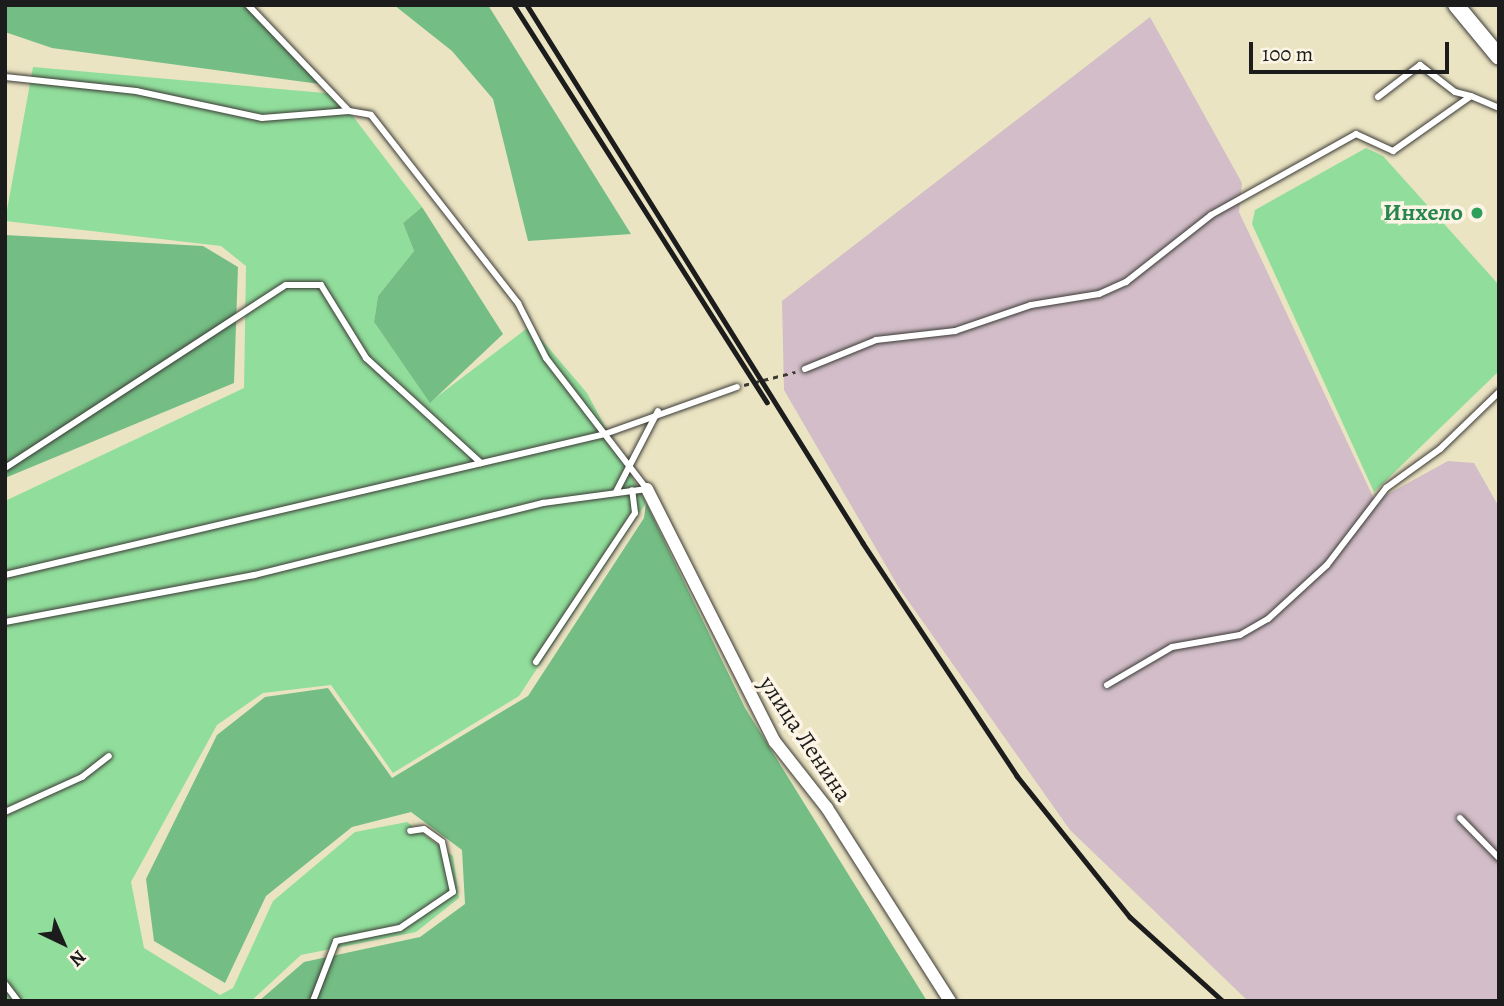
<!DOCTYPE html>
<html>
<head>
<meta charset="utf-8">
<style>
	body { margin:0 }
	#map { position:relative; width:1504px; height:1006px; overflow:hidden; background:#ebe4c3; font-family:Alegreya,serif }
	div>[style] { position:absolute }
	[style*='--x'] { left:calc(var(--x)*1px); top:calc(var(--y)*1px); width:calc(var(--w)*1px); rotate:calc(var(--a)*1deg) }
	.industrial>* { inset:0; background:#d2bdc8 }
	.green>* { inset:0; background:#91de9c }
	.forest>* { inset:0; background:#74bd84 }
	.path>* { height:2.5px; margin-top:-1.25px; transform-origin:0; background:repeating-linear-gradient(90deg,#3b3a35 0 5px,transparent 0 10px) }
	.roads { filter:drop-shadow(0 0 2px #3b3a35) drop-shadow(0 0 2px #3b3a35) }
	.lane>* { height:6px; margin:-3px; padding:0 3px; transform-origin:3px; border-radius:3px; background:#fff }
	.street>* { height:12px; margin:-6px; padding:0 6px; transform-origin:6px; border-radius:6px; background:#fff }
	.secondary>* { height:16px; margin:-8px; padding:0 8px; transform-origin:8px; border-radius:8px; background:#fff }
	.rail>* { height:4.5px; margin:-2.25px; padding:0 2.25px; transform-origin:2.25px; border-radius:2.25px; background:#1c1c1c }
	.dots>* { width:19px; height:19px; translate:-50% -50%; box-sizing:border-box; border:4px solid #fcf5e5; border-radius:50% }
	span { translate:-50% -50%; white-space:nowrap; text-align:center; line-height:1.15; -webkit-text-stroke:7px #fcf5e5; paint-order:stroke }
	.leisure-label { font-size:24px; color:#27864d; font-weight:700 }
	.right { translate:-100% -50%; text-align:right }
	.street-label { font-size:24px; color:#1c1c1c }
	.frame { position:absolute; inset:0; border:7px solid #1c1c1c; pointer-events:none }
	.north { position:absolute; left:28px; top:908px; width:70px; height:70px; -webkit-text-stroke:5px #fcf5e5; paint-order:stroke; rotate:136deg; font-size:19px; font-weight:700; line-height:28px; text-align:center; color:#1c1c1c }
	.north::after { content:''; display:block; margin:auto; width:24px; height:32px; background:#1c1c1c; clip-path:polygon(50% 0,100% 100%,50% 72%,0 100%) }
	.scale { position:absolute; left:1249px; top:42px; width:200px; height:32px; box-sizing:border-box; border:4px solid #1c1c1c; border-top:0; padding-left:9px; font-size:21px; line-height:24px; white-space:nowrap; color:#1c1c1c; -webkit-text-stroke:5px #fcf5e5; paint-order:stroke }
</style>
</head>
<body>
<div id="map">
	<div class="industrial">
		<i style="clip-path:polygon(1150px 17px,1242px 183px,1239px 212px,1375px 501px,1448px 461px,1474px 463px,1499px 507px,1499px 1001px,1248px 1001px,1070px 830px,899px 588px,784px 390px,782px 301px)"></i>
	</div>
	<div class="green">
		<i style="clip-path:polygon(33px 67px,336px 94px,422px 207px,403px 223px,414px 251px,378px 296px,374px 322px,430px 402px,530px 326px,587px 393px,646px 503px,519px 696px,393px 773px,331px 685px,263px 693px,217px 725px,131px 882px,144px 948px,220px 995px,233px 988px,273px 901px,355px 832px,407px 822px,453px 856px,459px 898px,416px 932px,301px 955px,251px 1001px,5px 1001px,5px 501px,244px 388px,246px 266px,221px 246px,5px 221px)"></i>
		<i style="clip-path:polygon(1366px 148px,1383px 156px,1499px 285px,1499px 371px,1374px 492px,1252px 224px,1255px 210px)"></i>
	</div>
	<div class="forest">
		<i style="clip-path:polygon(5px 5px,250px 5px,320px 84px,52px 48px,5px 32px)"></i>
		<i style="clip-path:polygon(394px 5px,488px 5px,631px 234px,528px 241px,493px 99px,452px 51px)"></i>
		<i style="clip-path:polygon(422px 207px,503px 334px,430px 403px,374px 322px,378px 296px,414px 251px,403px 223px)"></i>
		<i style="clip-path:polygon(5px 235px,203px 246px,238px 267px,234px 383px,5px 478px)"></i>
		<i style="clip-path:polygon(646px 503px,745px 708px,927px 1001px,259px 1001px,304px 962px,420px 937px,465px 904px,462px 850px,411px 812px,352px 827px,266px 896px,225px 983px,154px 941px,146px 879px,217px 735px,265px 697px,328px 688px,392px 778px,528px 696px,644px 518px)"></i>
	</div>
	<div class="path">
		<i style="--x:744;--y:385;--w:53;--a:-14.3"></i>
	</div>
	<div class="roads">
		<div class="lane">
			<i style="--x:248;--y:5;--w:146;--a:46.4"></i>
			<i style="--x:5;--y:77;--w:132;--a:6.1"></i>
			<i style="--x:136;--y:91;--w:129;--a:12.1"></i>
			<i style="--x:262;--y:118;--w:87;--a:-4.6"></i>
			<i style="--x:349;--y:111;--w:22;--a:10"></i>
			<i style="--x:371;--y:115;--w:239;--a:52"></i>
			<i style="--x:518;--y:303;--w:62;--a:63"></i>
			<i style="--x:546;--y:358;--w:165;--a:52.4"></i>
			<i style="--x:647;--y:489;--w:105;--a:172.3"></i>
			<i style="--x:543;--y:503;--w:298;--a:166"></i>
			<i style="--x:254;--y:575;--w:253;--a:169.3"></i>
			<i style="--x:1378;--y:97;--w:53;--a:-37.3"></i>
			<i style="--x:1420;--y:65;--w:44;--a:37.6"></i>
			<i style="--x:1455;--y:92;--w:16;--a:14"></i>
			<i style="--x:805;--y:369;--w:77;--a:-22.2"></i>
			<i style="--x:876;--y:340;--w:80;--a:-6.5"></i>
			<i style="--x:955;--y:331;--w:80;--a:-18.9"></i>
			<i style="--x:1031;--y:305;--w:69;--a:-9.2"></i>
			<i style="--x:1099;--y:294;--w:30;--a:-24"></i>
			<i style="--x:1126;--y:282;--w:108;--a:-38.2"></i>
			<i style="--x:1211;--y:215;--w:166;--a:-29.2"></i>
			<i style="--x:1356;--y:134;--w:41;--a:24.7"></i>
			<i style="--x:1393;--y:151;--w:95;--a:-35.2"></i>
			<i style="--x:1471;--y:96;--w:30;--a:23"></i>
			<i style="--x:5;--y:468;--w:335;--a:-33.1"></i>
			<i style="--x:286;--y:285;--w:35;--a:0"></i>
			<i style="--x:321;--y:285;--w:86;--a:58.3"></i>
			<i style="--x:366;--y:358;--w:156;--a:42.4"></i>
			<i style="--x:616;--y:492;--w:91;--a:-62.6"></i>
			<i style="--x:5;--y:575;--w:616;--a:-13.22"></i>
			<i style="--x:605;--y:434;--w:140;--a:-19.6"></i>
			<i style="--x:536;--y:662;--w:179;--a:-56.4"></i>
			<i style="--x:635;--y:513;--w:23;--a:-97"></i>
			<i style="--x:1107;--y:685;--w:75;--a:-30.3"></i>
			<i style="--x:1172;--y:647;--w:69;--a:-10"></i>
			<i style="--x:1240;--y:635;--w:32;--a:-30"></i>
			<i style="--x:1268;--y:619;--w:80;--a:-42.5"></i>
			<i style="--x:1327;--y:565;--w:97;--a:-52.5"></i>
			<i style="--x:1386;--y:488;--w:67;--a:-35.8"></i>
			<i style="--x:1440;--y:449;--w:82;--a:-44"></i>
			<i style="--x:5;--y:812;--w:85;--a:-24.4"></i>
			<i style="--x:82;--y:777;--w:34;--a:-38"></i>
			<i style="--x:1460;--y:818;--w:56;--a:45.7"></i>
			<i style="--x:5;--y:984;--w:21;--a:53"></i>
			<i style="--x:313;--y:1001;--w:64;--a:-69"></i>
			<i style="--x:336;--y:941;--w:65;--a:-11.5"></i>
			<i style="--x:400;--y:928;--w:64;--a:-34.2"></i>
			<i style="--x:453;--y:892;--w:51;--a:-102.4"></i>
			<i style="--x:442;--y:842;--w:22;--a:-144"></i>
			<i style="--x:424;--y:829;--w:14;--a:172"></i>
		</div>
		<div class="street">
			<i style="--x:647;--y:489;--w:284;--a:63.2"></i>
			<i style="--x:775;--y:742;--w:84;--a:51.8"></i>
			<i style="--x:827;--y:808;--w:229;--a:57.5"></i>
		</div>
		<div class="secondary">
			<i style="--x:1456;--y:5;--w:67;--a:50.4"></i>
		</div>
	</div>
	<div class="rail">
		<i style="--x:514;--y:5;--w:471;--a:57.5"></i>
		<i style="--x:527;--y:5;--w:634;--a:58.01"></i>
		<i style="--x:863;--y:543;--w:279;--a:56.5"></i>
		<i style="--x:1017;--y:776;--w:181;--a:51.3"></i>
		<i style="--x:1130;--y:917;--w:125;--a:42.1"></i>
	</div>
	<div class="dots">
		<i style="left:1477px;top:213px;background:#2e9e5b"></i>
	</div>
	<div class="leisure-label">
		<span class="right" style="left:1463px;top:213px">Инхело</span>
	</div>
	<div class="street-label">
		<span style="left:805px;top:739px;rotate:56deg">улица Ленина</span>
	</div>
	<div class="frame"></div>
	<div class="north">N</div>
	<div class="scale">100 m</div>
</div>
</body>
</html>
